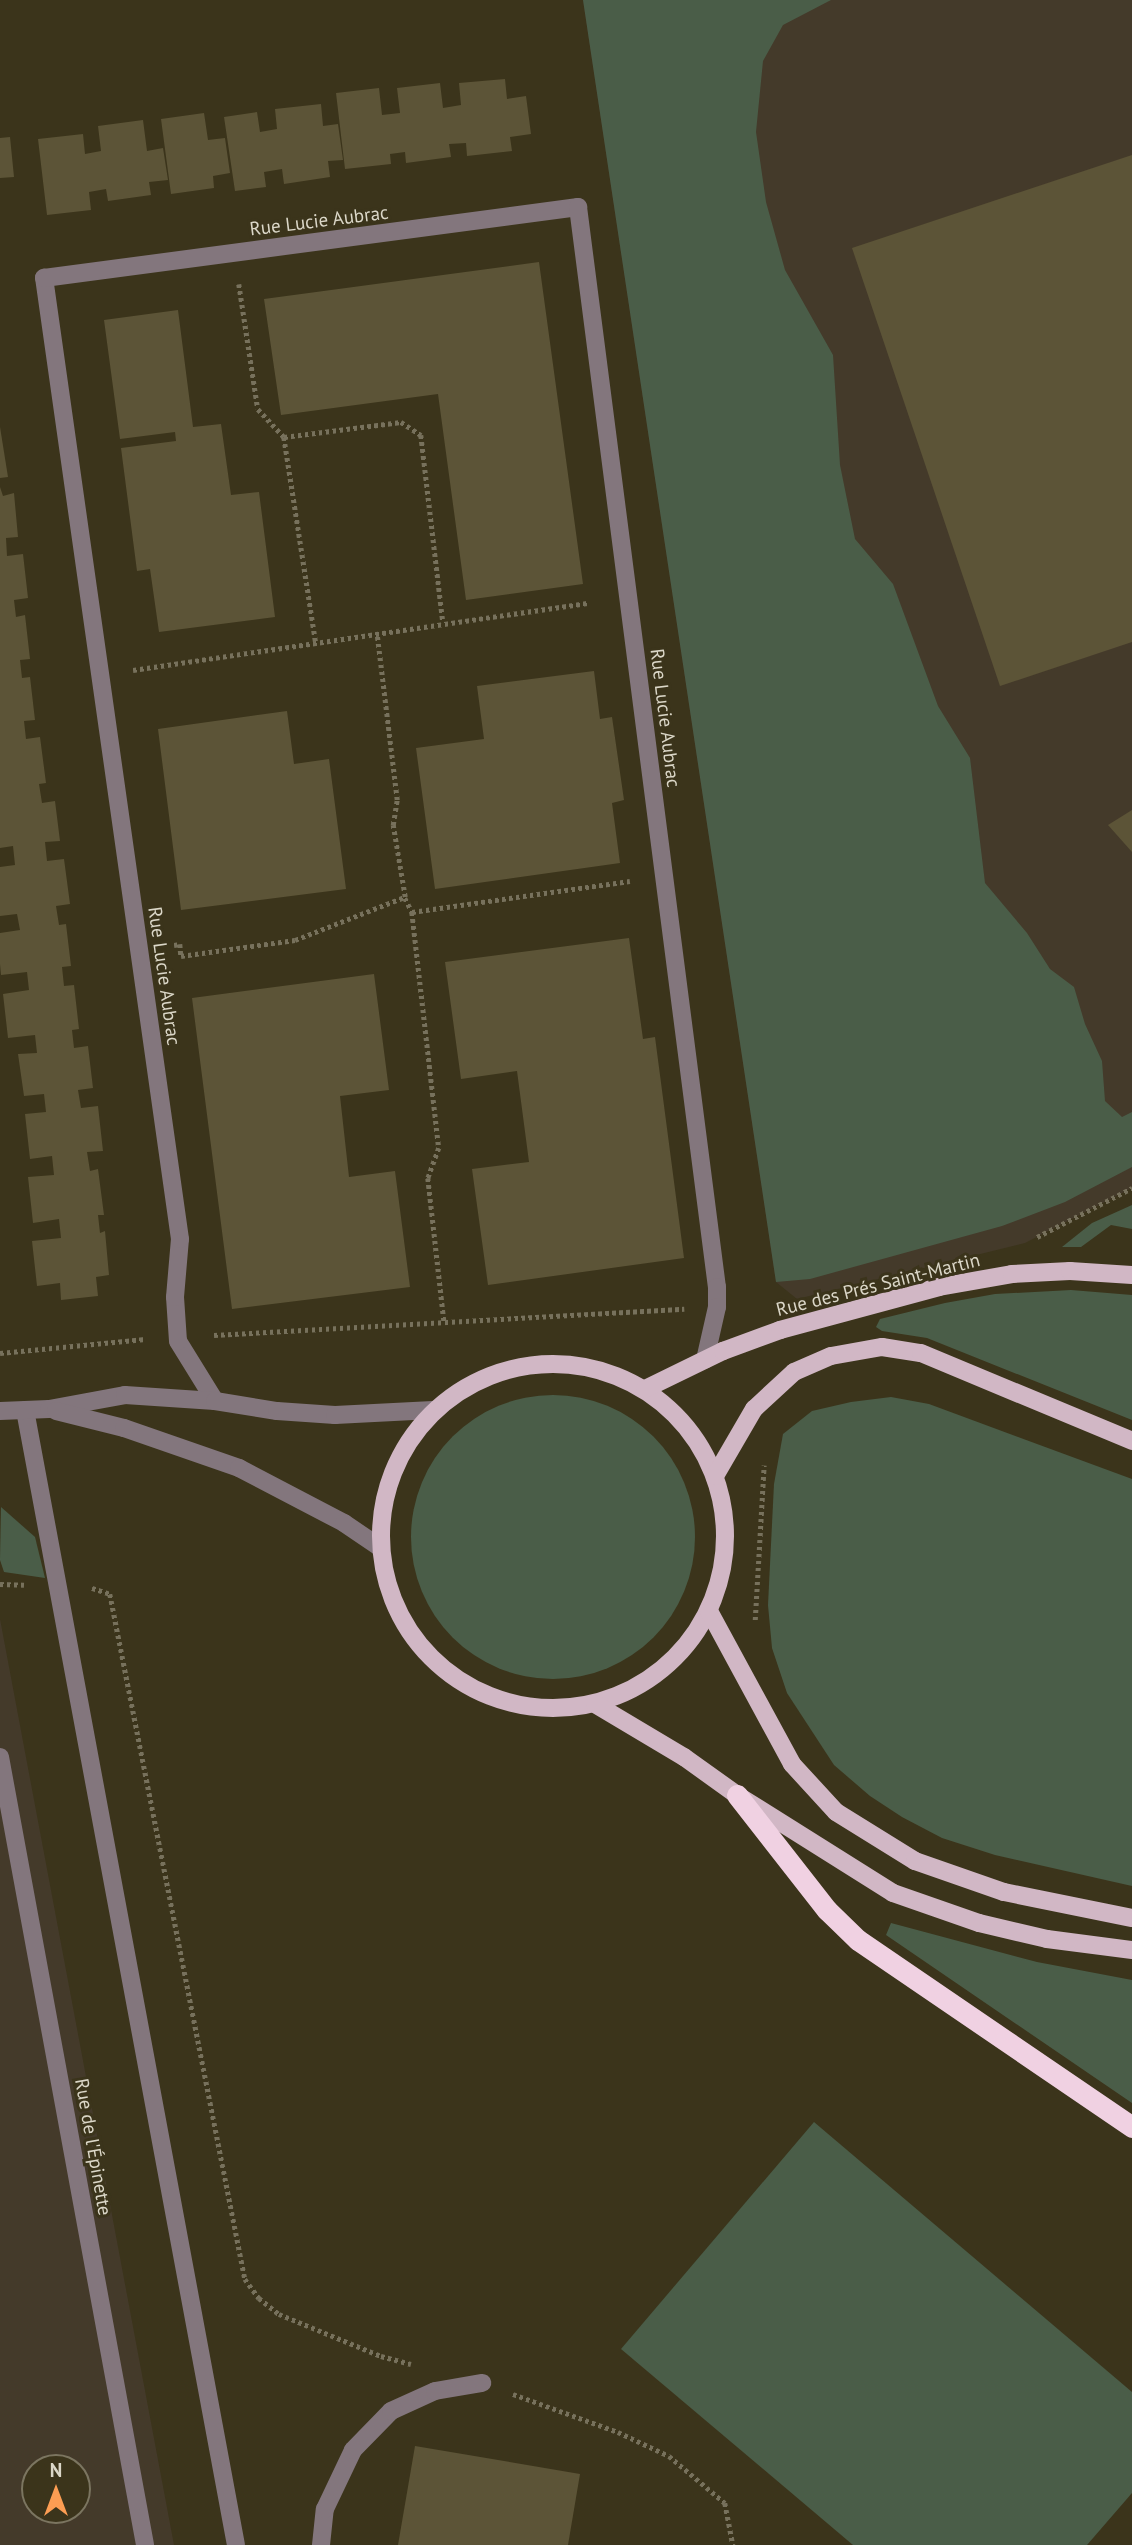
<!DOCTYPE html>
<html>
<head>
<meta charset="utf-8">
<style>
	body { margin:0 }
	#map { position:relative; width:1132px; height:2545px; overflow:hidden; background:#3b341b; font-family:"PT Sans",sans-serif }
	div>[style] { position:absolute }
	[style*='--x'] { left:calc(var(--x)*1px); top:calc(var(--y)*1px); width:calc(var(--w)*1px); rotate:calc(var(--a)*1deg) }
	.industrial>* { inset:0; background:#443a2a }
	.green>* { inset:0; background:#4a5d48 }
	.round { border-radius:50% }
	.building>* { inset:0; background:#5c5437 }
	.path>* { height:4.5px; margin-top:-2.25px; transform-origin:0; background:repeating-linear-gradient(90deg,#77715c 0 3.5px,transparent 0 7px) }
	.minor>* { height:18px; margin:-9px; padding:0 9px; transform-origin:9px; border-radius:9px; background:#83767d }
	.major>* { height:18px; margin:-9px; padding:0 9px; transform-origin:9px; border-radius:9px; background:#d1b7c5 }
	.major>.ring { margin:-9px; padding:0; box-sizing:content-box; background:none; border:18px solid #d1b7c5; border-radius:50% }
	.highway>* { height:21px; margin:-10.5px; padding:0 10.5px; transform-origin:10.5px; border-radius:10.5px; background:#f0d1e2 }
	span { translate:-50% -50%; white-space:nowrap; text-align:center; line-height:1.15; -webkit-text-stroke:6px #3b341b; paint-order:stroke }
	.street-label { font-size:19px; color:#dbd7c8 }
	.north { position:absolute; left:21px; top:2454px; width:70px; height:70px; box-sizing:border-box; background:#3b341b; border:2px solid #7b7560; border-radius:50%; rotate:0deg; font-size:19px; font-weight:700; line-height:28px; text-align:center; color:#dbd7c8 }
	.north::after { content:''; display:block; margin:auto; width:24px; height:32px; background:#fc9d53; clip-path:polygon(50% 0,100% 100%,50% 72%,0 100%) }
</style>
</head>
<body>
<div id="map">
	<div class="industrial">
		<i style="clip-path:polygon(583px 0,1132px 0,1132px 1188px,1025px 1243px,797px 1299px,776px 1282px)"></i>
		<i style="clip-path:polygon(evenodd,0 1619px,106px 2183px,174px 2545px,0 2545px,0 1619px,35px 2468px,77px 2468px,77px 2510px,35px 2510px,35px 2468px)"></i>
	</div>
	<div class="green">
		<i style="clip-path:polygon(583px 0,831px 0,783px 25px,763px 61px,756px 132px,766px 202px,785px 270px,833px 355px,840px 465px,855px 539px,893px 584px,938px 706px,970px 758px,985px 883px,1027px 933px,1050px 969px,1074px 987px,1085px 1024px,1102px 1061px,1105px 1101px,1122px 1117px,1132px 1112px,1132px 1167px,1065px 1202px,1002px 1226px,810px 1279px,776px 1282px)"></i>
		<i style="clip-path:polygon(1132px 1205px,1132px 1229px,1111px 1225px,1081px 1247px,1062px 1247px,1092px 1223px)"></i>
		<i style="clip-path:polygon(1071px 1290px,1132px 1295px,1132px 1420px,927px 1338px,882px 1331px,876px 1327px,880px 1319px,945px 1303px,995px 1294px)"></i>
		<i class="round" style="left:411px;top:1395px;width:284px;height:284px"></i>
		<i style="clip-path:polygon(891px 1397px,929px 1404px,1132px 1479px,1132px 1886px,995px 1855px,942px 1838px,902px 1817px,870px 1796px,834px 1765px,787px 1693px,772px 1648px,768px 1605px,774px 1484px,783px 1434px,812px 1411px,851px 1402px)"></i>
		<i style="clip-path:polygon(1px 1507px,35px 1537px,45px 1578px,4px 1572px,0 1560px)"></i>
		<i style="clip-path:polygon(891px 1923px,1037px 1962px,1132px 1980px,1132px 2103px,886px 1935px)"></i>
		<i style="clip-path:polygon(814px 2122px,1132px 2392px,1132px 2493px,1087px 2545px,853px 2545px,621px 2349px)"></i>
	</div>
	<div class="building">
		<i style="clip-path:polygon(505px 79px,507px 99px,526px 96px,531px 134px,510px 137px,512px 151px,467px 156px,466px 143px,449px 144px,451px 157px,406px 163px,405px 152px,390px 154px,391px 164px,345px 169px,336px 93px,379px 88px,382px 115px,400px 113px,397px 88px,440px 83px,443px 108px,461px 105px,459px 83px)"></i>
		<i style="clip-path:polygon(321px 104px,323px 126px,338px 124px,343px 160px,328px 161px,330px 177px,284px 184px,282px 169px,264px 172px,266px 187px,235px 191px,224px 117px,257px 112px,260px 132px,277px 129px,275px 109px)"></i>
		<i style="clip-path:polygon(204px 113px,208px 140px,225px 138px,230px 173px,213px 176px,214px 188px,171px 194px,161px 119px)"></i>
		<i style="clip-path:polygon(143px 120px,147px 151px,163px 148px,168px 180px,149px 182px,151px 195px,108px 201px,106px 189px,89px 192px,91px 210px,47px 215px,38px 139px,83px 134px,85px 154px,101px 151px,98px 126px)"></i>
		<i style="clip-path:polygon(10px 137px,14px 177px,0 178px,0 138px)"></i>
		<i style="clip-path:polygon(1132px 155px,1132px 642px,1000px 686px,852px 248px)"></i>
		<i style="clip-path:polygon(539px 262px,583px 584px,466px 600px,438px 394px,281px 415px,264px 299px)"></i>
		<i style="clip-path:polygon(178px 310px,193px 427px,221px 424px,231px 495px,259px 492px,275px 617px,159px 632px,150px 569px,137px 571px,121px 448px,176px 441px,175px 432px,120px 439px,104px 320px)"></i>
		<i style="clip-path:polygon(0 427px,8px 477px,0 478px)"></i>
		<i style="clip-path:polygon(0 487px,3px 496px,14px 493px,18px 537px,6px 538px,7px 556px,23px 554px,28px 598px,14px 600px,16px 617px,25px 615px,30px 659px,20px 660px,22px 678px,30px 677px,35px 720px,24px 721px,26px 739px,40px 737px,46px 783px,39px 784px,42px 803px,55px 801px,60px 841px,45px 842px,47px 861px,64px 859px,70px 904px,56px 906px,59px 925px,66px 924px,71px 966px,62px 967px,64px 986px,74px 985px,79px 1029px,72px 1030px,74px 1048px,88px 1046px,93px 1088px,78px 1090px,81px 1108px,98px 1106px,103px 1151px,87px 1152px,90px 1171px,98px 1169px,104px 1215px,98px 1215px,100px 1233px,105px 1231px,109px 1275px,96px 1277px,98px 1296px,61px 1300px,60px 1283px,37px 1286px,32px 1241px,61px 1238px,59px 1219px,33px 1223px,28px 1177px,54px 1175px,52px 1156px,30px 1159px,25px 1114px,46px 1112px,44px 1094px,24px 1096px,18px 1054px,37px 1053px,35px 1035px,8px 1038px,3px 994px,29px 990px,27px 972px,1px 975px,0 964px,0 933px,20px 930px,17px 914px,0 916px,0 867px,15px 865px,13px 846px,0 848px)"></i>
		<i style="clip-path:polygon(594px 671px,600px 719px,612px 717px,624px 800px,612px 803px,620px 863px,435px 889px,416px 748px,484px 739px,477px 686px)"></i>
		<i style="clip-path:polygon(287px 711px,294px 764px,329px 759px,346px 889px,181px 910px,158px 729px)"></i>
		<i style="clip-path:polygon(1132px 810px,1132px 852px,1108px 825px)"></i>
		<i style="clip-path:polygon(629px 938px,643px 1039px,655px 1037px,684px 1258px,488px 1285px,472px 1169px,529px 1162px,517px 1071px,461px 1079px,445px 962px)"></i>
		<i style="clip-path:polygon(374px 974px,389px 1090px,340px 1096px,349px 1177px,395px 1171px,410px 1287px,232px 1309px,192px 998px)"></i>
		<i style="clip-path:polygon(415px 2446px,580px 2474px,568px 2545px,398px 2545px)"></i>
	</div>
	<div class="path">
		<i style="--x:239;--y:284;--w:126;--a:81.4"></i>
		<i style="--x:258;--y:409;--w:38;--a:47"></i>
		<i style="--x:284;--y:437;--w:208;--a:81.2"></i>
		<i style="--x:284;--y:437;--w:118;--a:-7.3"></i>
		<i style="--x:401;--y:422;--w:24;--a:33"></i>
		<i style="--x:421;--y:435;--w:189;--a:83.3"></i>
		<i style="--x:133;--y:670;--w:461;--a:-8.4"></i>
		<i style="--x:405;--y:898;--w:16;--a:63"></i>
		<i style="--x:412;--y:912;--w:238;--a:83.5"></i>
		<i style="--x:439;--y:1148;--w:32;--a:110"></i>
		<i style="--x:428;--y:1178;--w:144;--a:83.6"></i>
		<i style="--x:412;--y:912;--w:220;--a:-8.1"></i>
		<i style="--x:174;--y:945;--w:6;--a:-9"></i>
		<i style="--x:180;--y:944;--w:12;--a:85"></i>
		<i style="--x:181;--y:956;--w:115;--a:-8"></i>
		<i style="--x:295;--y:940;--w:118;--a:-21.4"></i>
		<i style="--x:405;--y:897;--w:73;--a:-99.5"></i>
		<i style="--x:393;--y:825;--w:25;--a:-81"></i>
		<i style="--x:397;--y:800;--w:167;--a:-96.9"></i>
		<i style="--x:1037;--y:1237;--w:107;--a:-27.3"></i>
		<i style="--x:214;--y:1335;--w:471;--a:-3.2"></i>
		<i style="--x:0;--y:1353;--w:146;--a:-5.5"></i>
		<i style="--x:0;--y:1584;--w:24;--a:2"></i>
		<i style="--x:92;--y:1588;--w:19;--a:18"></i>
		<i style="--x:110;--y:1594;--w:698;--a:78.85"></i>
		<i style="--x:245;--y:2279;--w:24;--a:54"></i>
		<i style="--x:259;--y:2298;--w:26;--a:39"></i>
		<i style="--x:279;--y:2314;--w:110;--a:22.4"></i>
		<i style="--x:381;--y:2356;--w:31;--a:15"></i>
		<i style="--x:755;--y:1620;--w:155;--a:-86.7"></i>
		<i style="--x:513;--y:2394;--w:112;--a:19.9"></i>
		<i style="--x:618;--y:2432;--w:56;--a:25.2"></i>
		<i style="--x:669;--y:2456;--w:73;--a:40"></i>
		<i style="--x:725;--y:2503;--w:43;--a:79.2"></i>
	</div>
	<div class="minor">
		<i style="--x:215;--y:1401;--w:70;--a:-121.7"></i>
		<i style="--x:178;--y:1341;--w:44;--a:-93.9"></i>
		<i style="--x:175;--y:1297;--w:58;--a:-85.1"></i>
		<i style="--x:180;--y:1239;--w:971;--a:-98.05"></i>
		<i style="--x:44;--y:278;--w:539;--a:-7.57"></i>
		<i style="--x:578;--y:207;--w:1089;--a:82.67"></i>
		<i style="--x:717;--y:1287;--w:20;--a:90"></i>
		<i style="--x:717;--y:1307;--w:54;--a:102.8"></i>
		<i style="--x:25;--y:1410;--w:1154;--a:79.47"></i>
		<i style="--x:0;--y:1411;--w:49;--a:-2.3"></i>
		<i style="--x:49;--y:1409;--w:77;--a:-10.4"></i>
		<i style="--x:125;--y:1395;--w:90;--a:3.8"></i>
		<i style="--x:215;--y:1401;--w:63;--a:9.2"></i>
		<i style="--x:277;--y:1411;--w:58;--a:3.9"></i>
		<i style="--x:335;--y:1415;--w:98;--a:-2.9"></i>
		<i style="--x:56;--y:1411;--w:70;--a:14"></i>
		<i style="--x:124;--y:1428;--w:122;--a:19.2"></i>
		<i style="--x:239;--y:1468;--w:119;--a:27.6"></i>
		<i style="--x:344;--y:1523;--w:41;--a:34.1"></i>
		<i style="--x:0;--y:1757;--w:801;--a:79.57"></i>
		<i style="--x:321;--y:2545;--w:36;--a:-84"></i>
		<i style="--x:325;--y:2509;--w:65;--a:-64.6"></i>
		<i style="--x:353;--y:2450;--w:54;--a:-45.7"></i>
		<i style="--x:391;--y:2411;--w:48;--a:-24.4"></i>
		<i style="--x:435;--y:2391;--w:48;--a:-9.7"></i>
	</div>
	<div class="major">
		<i class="ring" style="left:381px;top:1364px;width:326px;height:326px"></i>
		<i style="--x:645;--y:1389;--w:87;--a:-26"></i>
		<i style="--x:723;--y:1351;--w:61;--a:-20.2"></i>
		<i style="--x:780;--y:1330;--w:165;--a:-15.1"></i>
		<i style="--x:939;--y:1287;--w:74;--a:-10.1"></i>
		<i style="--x:1012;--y:1274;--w:58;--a:-3"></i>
		<i style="--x:1070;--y:1271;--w:62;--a:3.7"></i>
		<i style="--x:715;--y:1476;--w:78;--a:-59.8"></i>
		<i style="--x:754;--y:1409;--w:54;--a:-42.8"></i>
		<i style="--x:794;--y:1372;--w:40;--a:-23.4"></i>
		<i style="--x:831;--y:1356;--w:52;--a:-10"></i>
		<i style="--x:882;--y:1347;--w:39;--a:9"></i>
		<i style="--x:921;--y:1353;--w:229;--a:22.6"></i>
		<i style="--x:709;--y:1611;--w:174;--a:61.5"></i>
		<i style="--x:792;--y:1764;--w:65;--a:47.5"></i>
		<i style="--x:836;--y:1812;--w:93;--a:31.8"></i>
		<i style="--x:915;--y:1861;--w:94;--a:19.2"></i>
		<i style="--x:1004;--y:1892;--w:131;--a:11.5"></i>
		<i style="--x:595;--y:1704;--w:104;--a:30.8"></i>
		<i style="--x:684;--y:1757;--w:65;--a:35.6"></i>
		<i style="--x:737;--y:1795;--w:184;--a:32.1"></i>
		<i style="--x:893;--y:1893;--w:91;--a:19.2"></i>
		<i style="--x:979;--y:1923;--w:70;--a:13.2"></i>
		<i style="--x:1047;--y:1939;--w:86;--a:7.4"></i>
	</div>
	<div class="highway">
		<i style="--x:737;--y:1795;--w:146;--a:52"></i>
		<i style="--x:827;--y:1910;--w:43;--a:44.1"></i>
		<i style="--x:858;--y:1940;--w:332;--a:34.3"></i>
	</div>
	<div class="street-label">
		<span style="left:319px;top:221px;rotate:-7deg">Rue Lucie Aubrac</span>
		<span style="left:665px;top:718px;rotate:83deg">Rue Lucie Aubrac</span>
		<span style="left:164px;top:976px;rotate:82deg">Rue Lucie Aubrac</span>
		<span style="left:878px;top:1285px;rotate:-14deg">Rue des Prés Saint-Martin</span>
		<span style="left:93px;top:2147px;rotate:80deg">Rue de l'Épinette</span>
	</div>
	<div class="north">N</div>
</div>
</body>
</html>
